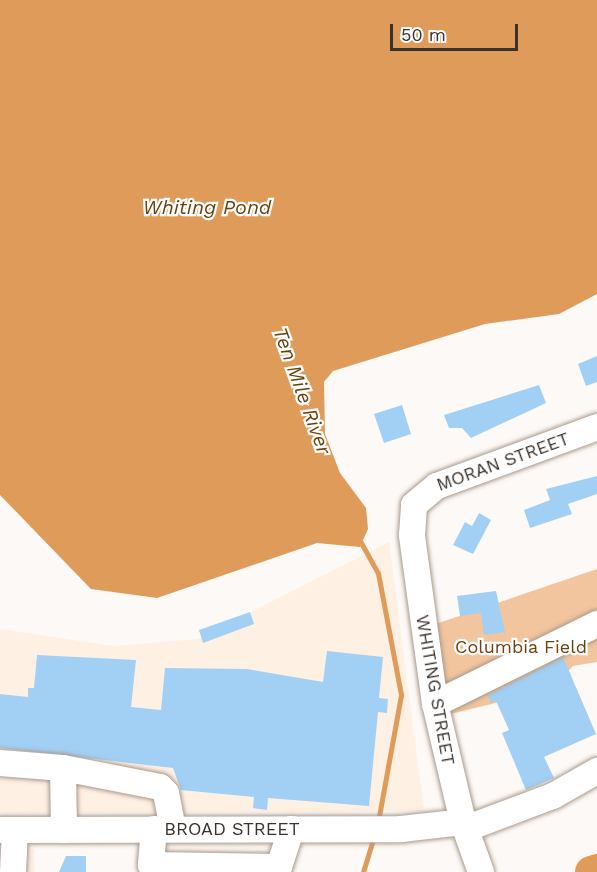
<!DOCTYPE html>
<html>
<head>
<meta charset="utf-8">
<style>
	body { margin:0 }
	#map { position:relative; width:597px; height:872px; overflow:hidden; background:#fdf9f6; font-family:"Work Sans",sans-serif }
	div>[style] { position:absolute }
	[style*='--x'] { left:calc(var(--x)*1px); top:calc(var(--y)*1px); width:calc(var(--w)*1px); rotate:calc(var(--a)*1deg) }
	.built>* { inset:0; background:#fff0e4 }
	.green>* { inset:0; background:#f2c59e }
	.water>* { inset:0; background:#df9b59 }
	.stream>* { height:5px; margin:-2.5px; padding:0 2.5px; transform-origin:2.5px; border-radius:2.5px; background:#df9b59 }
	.river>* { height:32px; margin:-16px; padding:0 16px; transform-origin:16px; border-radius:16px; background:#df9b59 }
	.building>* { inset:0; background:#a2cff4 }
	.roads { filter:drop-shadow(0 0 2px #a9998b) drop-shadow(0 0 2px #a9998b) }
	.minor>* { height:26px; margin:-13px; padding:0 13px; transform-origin:13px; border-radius:13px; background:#fff }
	span { translate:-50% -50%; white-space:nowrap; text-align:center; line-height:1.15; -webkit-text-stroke:4.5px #fff; paint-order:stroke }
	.street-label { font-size:18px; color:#38312c }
	.park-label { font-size:18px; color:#6e410e }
	.water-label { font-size:20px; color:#6b3f0a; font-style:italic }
	.scale { position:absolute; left:390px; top:24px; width:128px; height:27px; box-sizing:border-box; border:3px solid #38312c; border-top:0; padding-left:8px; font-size:18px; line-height:21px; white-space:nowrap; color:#38312c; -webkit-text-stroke:4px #fff; paint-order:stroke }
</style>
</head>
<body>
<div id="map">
	<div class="built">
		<i style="clip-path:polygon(389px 542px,424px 811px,0 813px,0 629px,113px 646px,198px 639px)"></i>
		<i style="clip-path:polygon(0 849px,34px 849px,35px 872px,0 872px)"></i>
	</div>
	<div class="green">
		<i style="clip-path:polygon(597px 569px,597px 662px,573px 666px,549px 690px,442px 716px,414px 653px,418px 630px)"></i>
	</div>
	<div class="water">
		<i style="clip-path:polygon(0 0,597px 0,597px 294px,559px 314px,485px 324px,333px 371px,324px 382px,325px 434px,340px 473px,366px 508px,368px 529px,360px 547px,317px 543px,157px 598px,91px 589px,0 495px)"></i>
	</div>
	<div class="stream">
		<i style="--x:359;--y:539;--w:39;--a:61"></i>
		<i style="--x:378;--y:573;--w:124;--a:79.3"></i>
		<i style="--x:401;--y:695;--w:128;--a:100.3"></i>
		<i style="--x:363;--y:872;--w:38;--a:-73"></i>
	</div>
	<div class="river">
		<i style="--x:591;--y:872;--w:6;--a:-18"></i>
	</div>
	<div class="building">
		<i style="clip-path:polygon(597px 356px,597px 382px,586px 386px,578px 364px)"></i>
		<i style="clip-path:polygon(539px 385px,546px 403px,471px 438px,462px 428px,449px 428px,444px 415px)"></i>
		<i style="clip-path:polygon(402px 405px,411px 434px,384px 443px,374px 414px)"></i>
		<i style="clip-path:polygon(597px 476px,597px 494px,568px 504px,572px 514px,530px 528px,524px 510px,550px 500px,546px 489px)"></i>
		<i style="clip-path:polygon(479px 513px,491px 520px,473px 554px,453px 545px,465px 522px,472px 526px)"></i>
		<i style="clip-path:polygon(496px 591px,505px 632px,484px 635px,481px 613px,460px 616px,457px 596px)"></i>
		<i style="clip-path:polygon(250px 612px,254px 624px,203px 643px,199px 630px)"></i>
		<i style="clip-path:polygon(327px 651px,383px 657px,379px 698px,388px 699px,387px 713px,378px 712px,369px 806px,268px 798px,267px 810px,253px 808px,254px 797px,181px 790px,173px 768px,0 748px,0 694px,28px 697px,28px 688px,34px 688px,37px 655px,136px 660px,131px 707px,161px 710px,165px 668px,247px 669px,323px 682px)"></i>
		<i style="clip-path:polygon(563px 657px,596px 734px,544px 757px,554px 778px,526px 790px,502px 733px,509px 730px,496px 701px,491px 703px,488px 695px)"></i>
		<i style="clip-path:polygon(66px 856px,86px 856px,86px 872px,59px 872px)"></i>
	</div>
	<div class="roads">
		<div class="minor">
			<i style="--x:435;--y:704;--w:181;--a:-26.3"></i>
			<i style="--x:0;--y:763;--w:63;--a:4.5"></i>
			<i style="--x:63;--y:768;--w:99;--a:11.1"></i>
			<i style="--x:160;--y:787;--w:8;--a:45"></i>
			<i style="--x:166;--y:793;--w:37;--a:79"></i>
			<i style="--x:63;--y:768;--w:62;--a:89.1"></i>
			<i style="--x:154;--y:829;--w:36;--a:95"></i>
			<i style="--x:151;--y:865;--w:128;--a:0.9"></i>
			<i style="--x:279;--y:867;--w:40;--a:-72"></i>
			<i style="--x:465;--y:829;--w:94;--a:-20.6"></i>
			<i style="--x:553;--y:796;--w:51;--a:-29.6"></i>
			<i style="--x:0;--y:830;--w:401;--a:-0.1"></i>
			<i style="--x:401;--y:829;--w:62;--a:-6.4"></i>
			<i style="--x:13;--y:872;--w:42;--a:-87.3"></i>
			<i style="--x:481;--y:872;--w:53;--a:-109.8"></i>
			<i style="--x:463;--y:822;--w:121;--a:-103.3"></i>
			<i style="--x:435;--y:704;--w:171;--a:-97.8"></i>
			<i style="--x:412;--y:535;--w:30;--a:-86"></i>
			<i style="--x:414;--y:505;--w:30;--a:-40"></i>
			<i style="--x:437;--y:486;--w:171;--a:-20.2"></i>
		</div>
	</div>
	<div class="street-label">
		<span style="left:503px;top:462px;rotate:-20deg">MORAN STREET</span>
		<span style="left:435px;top:690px;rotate:80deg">WHITING STREET</span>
		<span style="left:232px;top:829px">BROAD STREET</span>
	</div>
	<div class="park-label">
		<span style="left:521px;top:647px">Columbia Field</span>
	</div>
	<div class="water-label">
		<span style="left:207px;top:207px">Whiting Pond</span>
		<span style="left:302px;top:391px;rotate:70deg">Ten Mile River</span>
	</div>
	<div class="scale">50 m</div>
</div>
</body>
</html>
